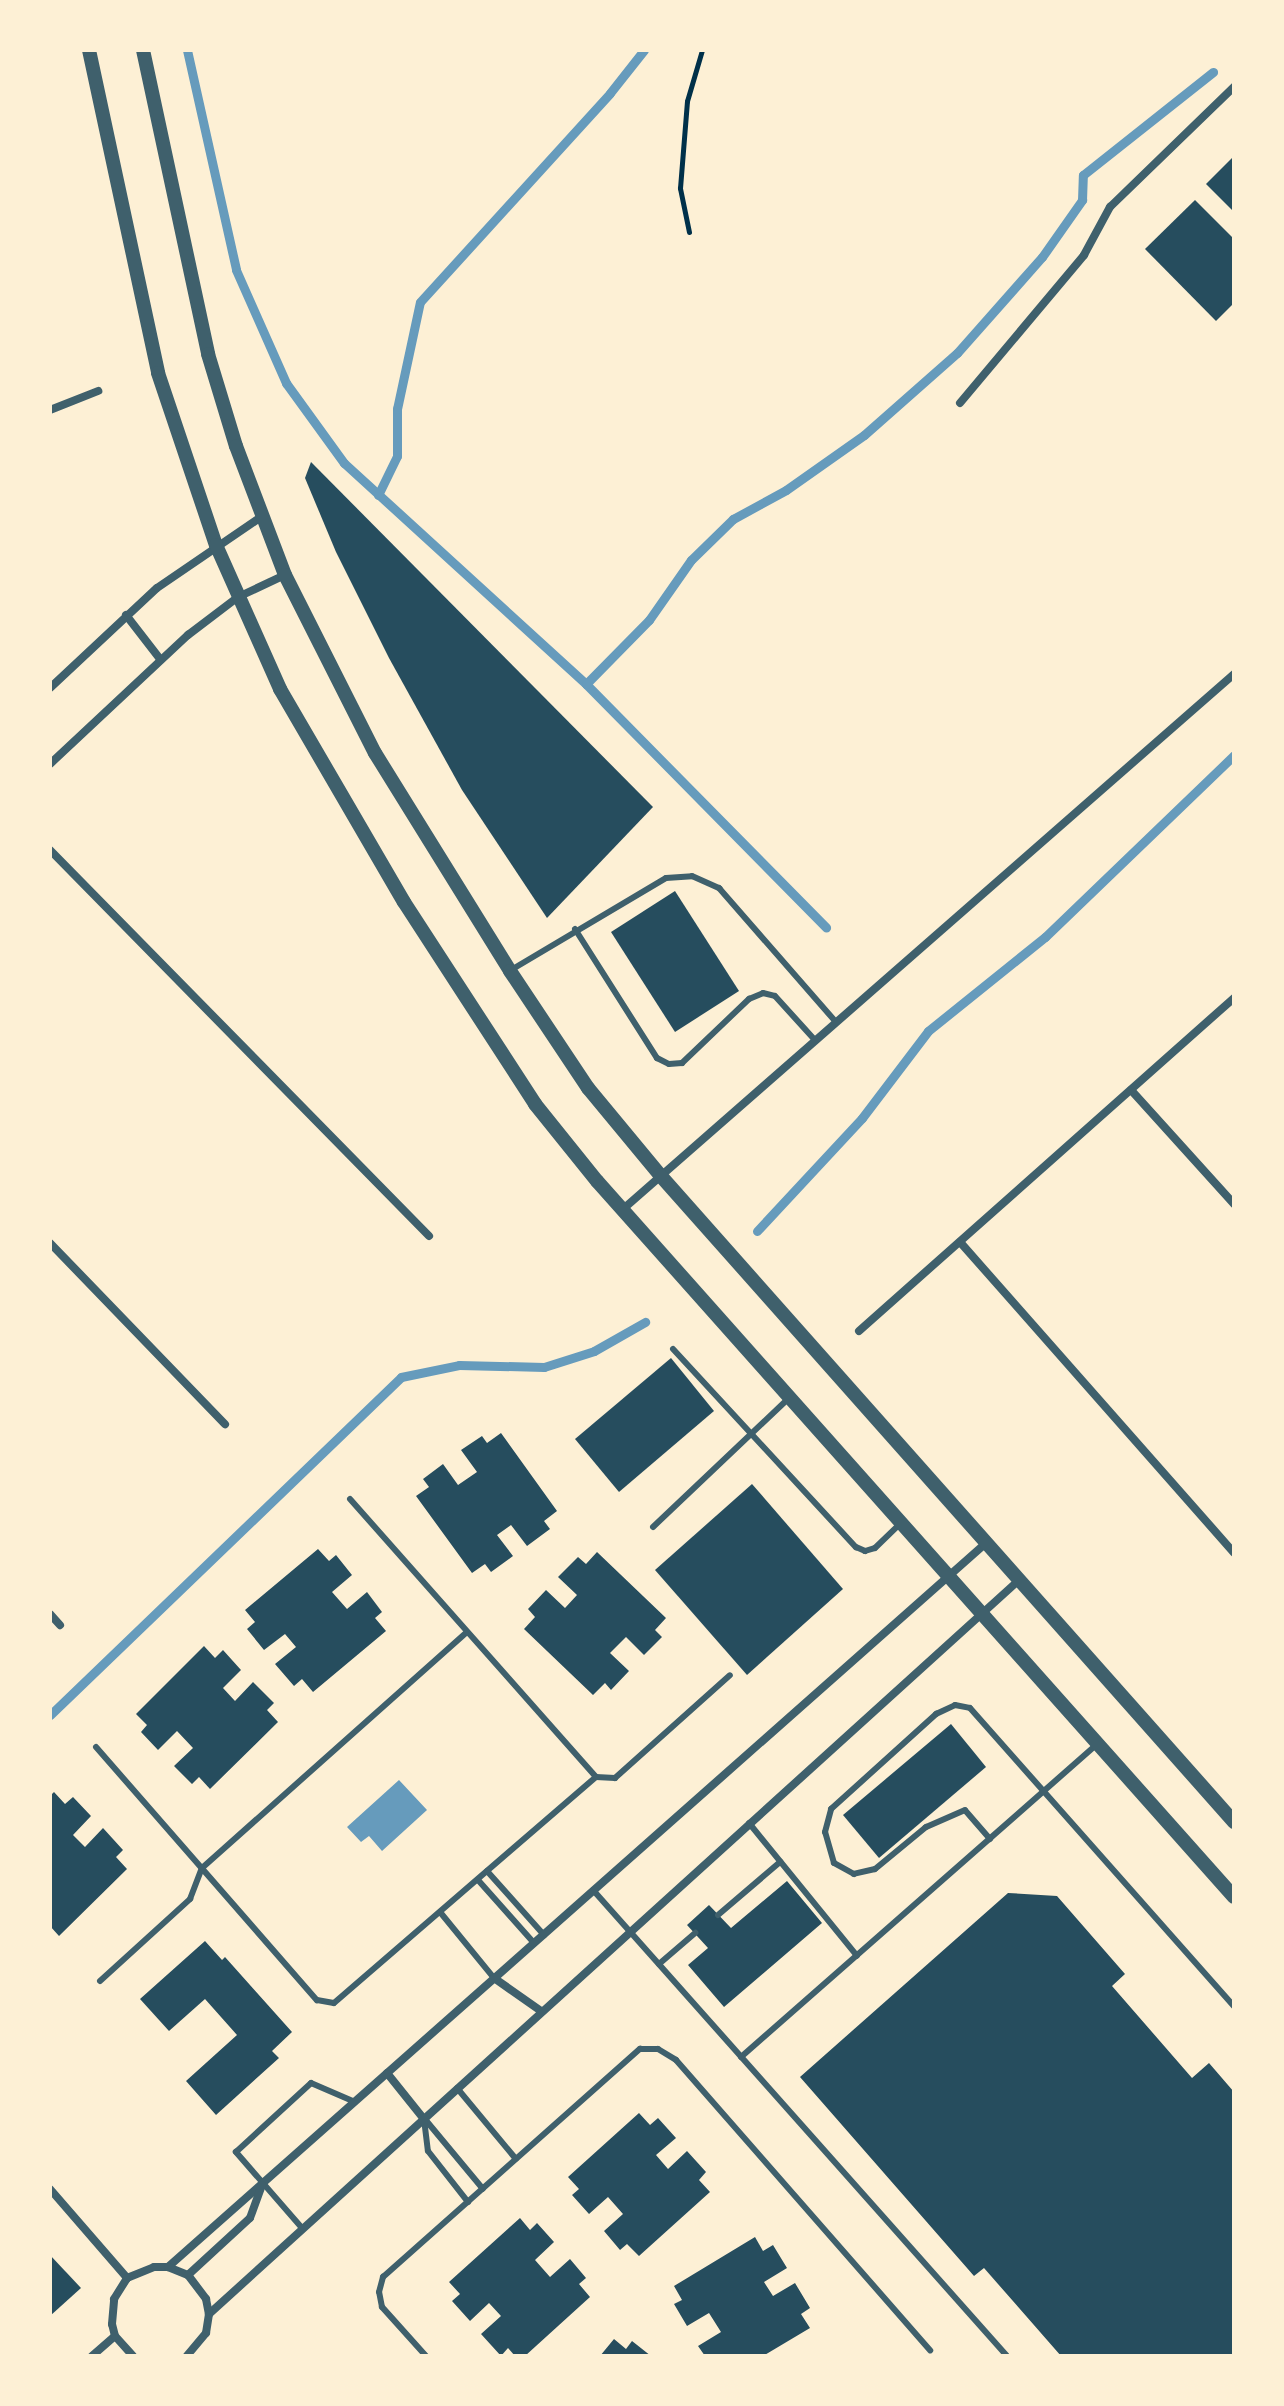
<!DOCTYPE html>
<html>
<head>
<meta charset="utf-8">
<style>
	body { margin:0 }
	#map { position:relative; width:1284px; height:2406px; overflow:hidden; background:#fdf0d5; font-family:"Playfair Display",serif }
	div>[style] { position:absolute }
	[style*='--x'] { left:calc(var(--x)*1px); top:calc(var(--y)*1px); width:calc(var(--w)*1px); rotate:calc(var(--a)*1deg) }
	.water>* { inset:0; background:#669bbc }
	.stream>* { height:9px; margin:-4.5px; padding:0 4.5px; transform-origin:4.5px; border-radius:4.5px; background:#669bbc }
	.building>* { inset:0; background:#264d5e }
	.path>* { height:5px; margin:-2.5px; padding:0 2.5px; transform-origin:2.5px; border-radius:2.5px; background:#003049 }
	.service>* { height:6px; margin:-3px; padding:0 3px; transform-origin:3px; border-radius:3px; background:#3f606c }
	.minor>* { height:8px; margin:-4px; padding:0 4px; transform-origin:4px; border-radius:4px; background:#3f606c }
	.tertiary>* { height:14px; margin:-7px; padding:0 7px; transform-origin:7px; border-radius:7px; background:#3f606c }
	span { translate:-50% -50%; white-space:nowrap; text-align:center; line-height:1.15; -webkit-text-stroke:8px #fdf0d5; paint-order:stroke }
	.frame { position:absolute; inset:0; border:52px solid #fdf0d5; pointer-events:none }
</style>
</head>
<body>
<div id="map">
	<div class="water">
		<i style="clip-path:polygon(399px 1780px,427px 1810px,382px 1851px,369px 1836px,361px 1842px,347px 1827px)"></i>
	</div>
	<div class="stream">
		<i style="--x:187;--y:50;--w:225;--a:77.4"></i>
		<i style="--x:236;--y:270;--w:124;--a:66.1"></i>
		<i style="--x:286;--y:383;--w:99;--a:54.1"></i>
		<i style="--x:344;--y:463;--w:328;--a:42.4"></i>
		<i style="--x:586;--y:684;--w:342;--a:45.4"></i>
		<i style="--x:378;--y:495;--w:43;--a:-64"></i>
		<i style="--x:397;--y:456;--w:47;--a:-90"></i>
		<i style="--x:397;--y:409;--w:109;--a:-77.9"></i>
		<i style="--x:420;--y:302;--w:282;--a:-47.7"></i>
		<i style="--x:610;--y:93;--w:55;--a:-51.7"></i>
		<i style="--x:586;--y:684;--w:90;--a:-45.5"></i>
		<i style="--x:649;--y:620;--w:73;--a:-55"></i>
		<i style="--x:691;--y:560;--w:59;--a:-44.3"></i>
		<i style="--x:733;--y:519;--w:60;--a:-28.7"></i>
		<i style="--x:786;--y:490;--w:95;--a:-35.2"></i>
		<i style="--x:864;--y:435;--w:124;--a:-41.4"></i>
		<i style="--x:957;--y:353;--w:128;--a:-48.5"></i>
		<i style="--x:1042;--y:257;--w:70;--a:-54.9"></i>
		<i style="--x:1082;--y:200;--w:25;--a:-88"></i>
		<i style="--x:1083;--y:175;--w:166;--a:-38.4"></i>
		<i style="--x:757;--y:1231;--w:154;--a:-47.1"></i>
		<i style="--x:862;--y:1118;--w:109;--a:-52.8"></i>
		<i style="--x:928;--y:1031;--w:150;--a:-38.8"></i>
		<i style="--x:1045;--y:937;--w:262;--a:-43.9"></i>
		<i style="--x:50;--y:1715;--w:487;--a:-43.9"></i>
		<i style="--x:401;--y:1377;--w:59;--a:-11.7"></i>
		<i style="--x:459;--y:1365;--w:85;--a:1.3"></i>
		<i style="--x:544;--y:1367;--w:52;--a:-17.7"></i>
		<i style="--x:594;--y:1351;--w:59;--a:-29.6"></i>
	</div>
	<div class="building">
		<i style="clip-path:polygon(1234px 156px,1234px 212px,1206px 184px)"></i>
		<i style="clip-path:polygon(1195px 200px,1234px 239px,1234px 303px,1216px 321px,1145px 249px)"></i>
		<i style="clip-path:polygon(311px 462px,653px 807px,547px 918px,462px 790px,389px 658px,336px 552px,305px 478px)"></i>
		<i style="clip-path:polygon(675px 891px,739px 991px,675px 1032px,611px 932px)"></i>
		<i style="clip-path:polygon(671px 1358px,714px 1411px,619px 1492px,575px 1439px)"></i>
		<i style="clip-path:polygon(501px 1433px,557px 1511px,544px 1521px,550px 1529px,527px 1546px,511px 1525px,497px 1535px,513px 1556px,491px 1572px,485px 1564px,472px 1573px,416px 1496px,429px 1487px,423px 1479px,443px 1464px,458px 1485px,477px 1472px,461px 1450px,482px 1436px,487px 1443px)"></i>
		<i style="clip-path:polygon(752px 1484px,843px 1589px,747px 1675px,655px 1570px)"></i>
		<i style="clip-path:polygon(318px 1549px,329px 1561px,336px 1555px,352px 1575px,332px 1592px,347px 1609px,367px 1592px,382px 1612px,375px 1618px,386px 1631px,313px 1692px,302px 1679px,294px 1686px,275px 1664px,296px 1647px,285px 1634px,264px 1650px,247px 1629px,255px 1622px,245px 1610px)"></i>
		<i style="clip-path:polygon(597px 1552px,666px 1618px,655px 1630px,662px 1637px,644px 1655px,626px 1637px,610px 1653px,629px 1671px,611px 1690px,605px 1683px,593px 1695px,524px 1629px,535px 1617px,528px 1609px,546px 1590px,565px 1608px,577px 1595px,558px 1577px,578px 1557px,586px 1564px)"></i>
		<i style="clip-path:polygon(204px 1646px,215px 1658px,223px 1650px,241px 1670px,223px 1688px,235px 1701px,253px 1682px,274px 1703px,267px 1710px,278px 1722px,210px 1789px,199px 1777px,192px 1784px,174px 1766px,193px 1748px,177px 1731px,158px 1750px,141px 1732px,147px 1725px,136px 1714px)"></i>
		<i style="clip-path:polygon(951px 1724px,986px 1767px,879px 1858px,843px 1815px)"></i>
		<i style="clip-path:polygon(54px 1792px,65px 1804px,73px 1797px,91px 1816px,73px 1835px,85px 1847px,103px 1828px,123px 1850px,116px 1857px,127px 1869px,59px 1936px,50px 1926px,50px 1796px)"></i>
		<i style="clip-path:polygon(787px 1881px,822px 1923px,724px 2007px,688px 1965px,708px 1948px,687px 1925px,709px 1905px,731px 1928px)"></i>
		<i style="clip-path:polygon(1008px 1893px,1057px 1896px,1125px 1974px,1112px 1986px,1192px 2078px,1209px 2063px,1234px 2092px,1234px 2356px,1061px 2356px,984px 2268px,974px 2276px,800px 2077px)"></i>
		<i style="clip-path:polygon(205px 1941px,222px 1960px,225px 1957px,292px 2032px,272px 2051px,279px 2058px,216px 2115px,186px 2081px,237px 2035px,205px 1999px,169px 2031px,140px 1999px)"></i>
		<i style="clip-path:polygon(639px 2113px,650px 2125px,658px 2118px,676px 2138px,656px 2155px,668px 2169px,687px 2151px,706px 2172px,699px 2180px,710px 2192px,639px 2256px,627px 2244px,620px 2250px,604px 2231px,623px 2214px,608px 2197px,589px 2214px,572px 2195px,579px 2189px,568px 2177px)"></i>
		<i style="clip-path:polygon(520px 2218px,530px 2230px,537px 2223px,554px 2242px,535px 2260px,550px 2277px,570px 2259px,586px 2278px,579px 2284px,590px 2297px,525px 2356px,515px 2356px,508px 2348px,501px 2356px,481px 2334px,501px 2316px,489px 2303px,470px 2321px,452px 2301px,460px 2294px,449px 2282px)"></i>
		<i style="clip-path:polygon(755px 2237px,763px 2251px,773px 2245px,787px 2268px,764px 2282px,773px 2296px,795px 2283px,810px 2308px,801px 2314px,810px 2328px,763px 2356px,705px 2356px,698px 2346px,721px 2332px,709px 2313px,687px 2326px,674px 2304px,682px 2300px,674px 2286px)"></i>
		<i style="clip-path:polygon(50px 2255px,81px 2288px,50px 2316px)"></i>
		<i style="clip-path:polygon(614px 2339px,626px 2349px,632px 2341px,651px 2356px,600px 2356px)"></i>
	</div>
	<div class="path">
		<i style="--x:689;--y:232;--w:45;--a:-101.6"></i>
		<i style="--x:680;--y:188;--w:87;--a:-85.4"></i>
		<i style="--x:687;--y:101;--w:53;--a:-73.6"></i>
	</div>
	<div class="service">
		<i style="--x:575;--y:929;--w:153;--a:57.6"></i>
		<i style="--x:657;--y:1058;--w:13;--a:27"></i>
		<i style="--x:669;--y:1064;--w:13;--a:-4"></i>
		<i style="--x:682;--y:1063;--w:93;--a:-43.7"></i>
		<i style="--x:749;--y:999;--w:15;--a:-23"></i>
		<i style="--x:763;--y:993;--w:12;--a:14"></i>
		<i style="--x:775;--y:996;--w:58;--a:47.8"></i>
		<i style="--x:511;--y:970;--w:180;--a:-30.7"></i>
		<i style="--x:666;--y:878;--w:26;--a:-4"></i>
		<i style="--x:692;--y:876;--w:30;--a:24"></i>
		<i style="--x:719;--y:888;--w:176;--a:48.9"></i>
		<i style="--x:673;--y:1349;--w:270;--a:47.3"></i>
		<i style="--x:856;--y:1547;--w:10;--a:24"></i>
		<i style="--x:865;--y:1551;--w:10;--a:-17"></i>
		<i style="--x:875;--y:1548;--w:35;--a:-44"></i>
		<i style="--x:350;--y:1499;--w:371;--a:48.5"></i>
		<i style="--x:653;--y:1527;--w:186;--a:-43.5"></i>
		<i style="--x:96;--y:1747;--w:336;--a:48.9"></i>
		<i style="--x:317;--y:2000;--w:17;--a:10"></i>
		<i style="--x:334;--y:2003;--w:346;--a:-40.8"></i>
		<i style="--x:596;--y:1777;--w:19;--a:3"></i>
		<i style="--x:615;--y:1778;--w:154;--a:-41.8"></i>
		<i style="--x:749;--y:1823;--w:171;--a:50.9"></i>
		<i style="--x:990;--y:1839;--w:38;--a:-131"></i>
		<i style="--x:965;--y:1810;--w:43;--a:156.4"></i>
		<i style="--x:926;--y:1827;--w:66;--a:140.5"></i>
		<i style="--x:875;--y:1869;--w:22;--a:167"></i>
		<i style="--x:854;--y:1874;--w:23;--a:-151"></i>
		<i style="--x:834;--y:1863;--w:32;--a:-106"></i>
		<i style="--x:825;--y:1832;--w:24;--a:-75"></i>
		<i style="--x:831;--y:1809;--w:142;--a:-42.1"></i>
		<i style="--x:936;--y:1714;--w:21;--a:-25"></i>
		<i style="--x:955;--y:1705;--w:15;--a:11"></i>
		<i style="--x:970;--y:1708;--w:398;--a:48.5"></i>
		<i style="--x:487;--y:1871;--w:86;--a:48.3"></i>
		<i style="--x:478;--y:1880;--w:84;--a:48.4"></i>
		<i style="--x:593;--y:1890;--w:623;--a:48.38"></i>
		<i style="--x:440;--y:1912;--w:85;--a:50.7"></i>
		<i style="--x:718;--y:1915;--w:82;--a:-40.5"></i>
		<i style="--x:659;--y:1964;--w:48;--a:-40.7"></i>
		<i style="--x:100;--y:1981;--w:122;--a:-42.3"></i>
		<i style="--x:190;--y:1899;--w:33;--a:-69"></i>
		<i style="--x:202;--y:1868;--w:353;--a:-41.7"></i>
		<i style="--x:741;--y:2057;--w:473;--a:-41.3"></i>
		<i style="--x:457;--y:2088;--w:92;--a:50.3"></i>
		<i style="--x:424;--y:2118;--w:92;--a:50.3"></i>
		<i style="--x:424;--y:2119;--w:32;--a:83"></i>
		<i style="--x:428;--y:2151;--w:65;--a:51.9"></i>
		<i style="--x:302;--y:2228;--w:101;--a:-131"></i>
		<i style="--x:236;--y:2152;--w:102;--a:-42.6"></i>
		<i style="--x:311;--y:2083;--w:48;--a:23.4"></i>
		<i style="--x:426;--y:2356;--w:66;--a:-131.9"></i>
		<i style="--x:382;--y:2307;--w:15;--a:-101"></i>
		<i style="--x:379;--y:2292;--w:16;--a:-75"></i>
		<i style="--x:383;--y:2277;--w:344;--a:-41.6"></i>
		<i style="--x:640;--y:2049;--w:18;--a:0"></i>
		<i style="--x:658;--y:2049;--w:21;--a:31"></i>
		<i style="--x:676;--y:2060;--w:386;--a:48.8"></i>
	</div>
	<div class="minor">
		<i style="--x:960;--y:403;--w:193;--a:-50"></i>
		<i style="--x:1084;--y:255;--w:55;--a:-61.6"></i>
		<i style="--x:1110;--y:207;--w:173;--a:-44.1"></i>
		<i style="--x:50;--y:410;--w:52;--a:-21.6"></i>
		<i style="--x:126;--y:615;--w:56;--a:52.3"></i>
		<i style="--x:50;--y:688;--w:146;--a:-43.1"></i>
		<i style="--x:157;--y:588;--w:126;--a:-34.3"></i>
		<i style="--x:50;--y:764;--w:189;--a:-43.1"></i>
		<i style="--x:188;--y:635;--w:63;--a:-37.2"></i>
		<i style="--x:238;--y:597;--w:52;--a:-25.1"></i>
		<i style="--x:50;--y:850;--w:541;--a:45.52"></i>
		<i style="--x:1131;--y:1090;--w:154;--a:47.9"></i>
		<i style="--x:622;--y:1210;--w:814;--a:-41.21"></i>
		<i style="--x:960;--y:1242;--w:414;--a:48.6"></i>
		<i style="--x:50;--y:1243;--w:252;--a:46"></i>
		<i style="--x:859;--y:1331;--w:502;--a:-41.61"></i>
		<i style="--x:50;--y:1614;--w:15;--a:48"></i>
		<i style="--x:494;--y:1978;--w:57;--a:35.1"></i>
		<i style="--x:387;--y:2073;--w:58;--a:51.3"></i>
		<i style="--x:50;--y:2189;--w:118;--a:49.1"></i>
		<i style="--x:168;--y:2267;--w:1092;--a:-41.51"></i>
		<i style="--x:188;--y:2275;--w:84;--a:-42.6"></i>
		<i style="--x:250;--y:2218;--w:35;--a:-70"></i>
		<i style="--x:209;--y:2314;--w:1093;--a:-42.18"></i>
		<i style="--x:92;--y:2356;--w:30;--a:-41"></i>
		<i style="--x:133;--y:2356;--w:27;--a:-132"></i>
		<i style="--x:115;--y:2336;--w:12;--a:-104"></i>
		<i style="--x:112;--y:2324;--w:25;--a:-85"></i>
		<i style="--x:114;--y:2299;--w:25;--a:-58"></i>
		<i style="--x:127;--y:2278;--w:29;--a:-22"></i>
		<i style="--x:154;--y:2267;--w:14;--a:0"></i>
		<i style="--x:168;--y:2267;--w:22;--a:22"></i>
		<i style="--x:188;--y:2275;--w:30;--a:53"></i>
		<i style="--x:206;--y:2299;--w:15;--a:79"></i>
		<i style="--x:209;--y:2314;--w:19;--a:99"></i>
		<i style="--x:206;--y:2333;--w:30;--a:130"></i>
	</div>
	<div class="tertiary">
		<i style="--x:89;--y:50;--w:330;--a:77.9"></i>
		<i style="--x:158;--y:373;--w:182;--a:71.4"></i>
		<i style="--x:216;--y:545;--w:158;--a:66"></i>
		<i style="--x:280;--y:689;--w:246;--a:59.8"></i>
		<i style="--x:404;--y:902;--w:241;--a:57"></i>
		<i style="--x:535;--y:1104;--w:99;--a:51.2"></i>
		<i style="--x:597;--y:1181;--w:958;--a:48.34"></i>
		<i style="--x:143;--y:50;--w:311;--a:77.9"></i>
		<i style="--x:208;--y:354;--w:96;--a:73.1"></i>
		<i style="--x:236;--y:446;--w:138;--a:69.2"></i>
		<i style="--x:285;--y:575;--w:199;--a:63.2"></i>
		<i style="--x:375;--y:753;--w:256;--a:58.2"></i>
		<i style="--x:510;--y:971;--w:141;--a:56.3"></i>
		<i style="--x:588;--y:1088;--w:113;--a:50.4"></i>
		<i style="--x:660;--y:1175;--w:865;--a:48.42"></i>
	</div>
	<div class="frame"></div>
</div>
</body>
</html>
